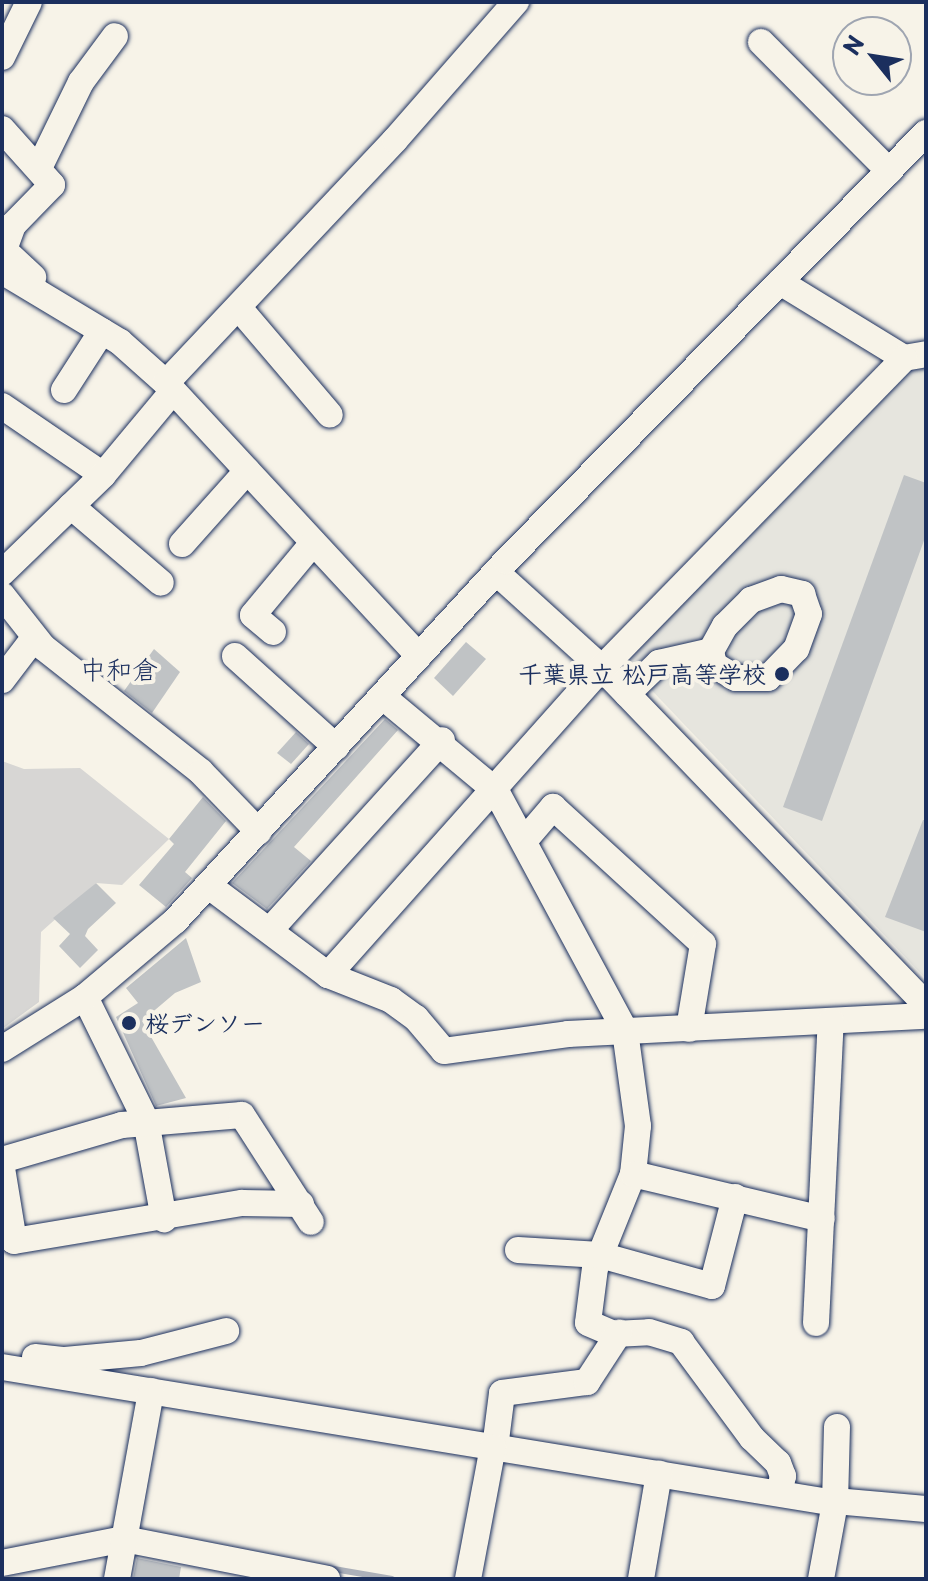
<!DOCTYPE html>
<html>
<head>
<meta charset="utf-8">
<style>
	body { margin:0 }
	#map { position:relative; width:928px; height:1581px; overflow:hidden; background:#f7f3e8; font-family:"Playpen Sans","Klee One",sans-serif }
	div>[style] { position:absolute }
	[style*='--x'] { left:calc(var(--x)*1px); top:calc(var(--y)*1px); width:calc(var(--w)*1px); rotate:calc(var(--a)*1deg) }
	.built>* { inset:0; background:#e6e5de }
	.green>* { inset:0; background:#d7d6d4 }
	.stream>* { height:6px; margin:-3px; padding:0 3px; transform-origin:3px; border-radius:3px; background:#acb0b9 }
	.building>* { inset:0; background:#c0c3c5 }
	.roads { filter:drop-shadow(0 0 2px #1b2f5e) drop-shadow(0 0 2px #1b2f5e) }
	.minor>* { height:26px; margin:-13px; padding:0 13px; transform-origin:13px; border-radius:13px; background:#f7f3e8 }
	.dots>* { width:22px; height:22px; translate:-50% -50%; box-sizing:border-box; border:4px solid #f7f3e8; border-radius:50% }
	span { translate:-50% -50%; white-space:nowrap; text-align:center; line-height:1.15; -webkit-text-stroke:8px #f7f3e8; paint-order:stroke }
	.poi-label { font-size:24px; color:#1b2f5e; font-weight:700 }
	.right { translate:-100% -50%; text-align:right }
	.left { translate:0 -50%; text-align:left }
	.neighbourhood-label { font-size:26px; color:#1b2f5e }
	.frame { position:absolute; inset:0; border:4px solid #1b2f5e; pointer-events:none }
	.north { position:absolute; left:832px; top:16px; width:80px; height:80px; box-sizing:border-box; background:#f7f3e8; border:2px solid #9fa5b1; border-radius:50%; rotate:300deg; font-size:22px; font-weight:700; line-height:32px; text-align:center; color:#1b2f5e }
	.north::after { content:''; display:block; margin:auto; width:28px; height:36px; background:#1b2f5e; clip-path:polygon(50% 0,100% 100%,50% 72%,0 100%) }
</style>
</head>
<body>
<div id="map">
	<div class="built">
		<i style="clip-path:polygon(926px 367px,926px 979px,623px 660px,907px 370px)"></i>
	</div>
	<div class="green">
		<i style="clip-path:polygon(2px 761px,24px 769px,80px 768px,169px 839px,122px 885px,96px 883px,41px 932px,39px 1002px,2px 1029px)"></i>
	</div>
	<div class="stream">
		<i style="--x:328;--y:1568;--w:65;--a:9.8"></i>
	</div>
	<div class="building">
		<i style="clip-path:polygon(904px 475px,926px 483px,926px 535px,822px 821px,783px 807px)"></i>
		<i style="clip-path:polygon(466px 642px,486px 659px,453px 696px,434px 678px)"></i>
		<i style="clip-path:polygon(154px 649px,180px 672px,152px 713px,124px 691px)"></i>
		<i style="clip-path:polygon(385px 719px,398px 730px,294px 847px,311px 861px,267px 909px,232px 883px)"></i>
		<i style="clip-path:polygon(296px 732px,309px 744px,291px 764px,277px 753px)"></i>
		<i style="clip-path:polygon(203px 797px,226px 821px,185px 872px,192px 878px,166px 907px,139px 885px,174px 844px,169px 839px)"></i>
		<i style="clip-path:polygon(923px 820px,926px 820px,926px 932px,885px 917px)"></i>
		<i style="clip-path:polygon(96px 883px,116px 903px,88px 929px,85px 936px,98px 950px,80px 968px,59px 946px,70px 934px,53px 918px)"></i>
		<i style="clip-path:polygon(186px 938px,201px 982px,175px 993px,142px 1021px,186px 1098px,156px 1106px,116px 1017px,138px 1003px,126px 988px)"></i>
		<i style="clip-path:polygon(137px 1558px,181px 1567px,179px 1579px,133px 1579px)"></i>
	</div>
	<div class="roads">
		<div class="minor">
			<i style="--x:761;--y:42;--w:182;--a:45.2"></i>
			<i style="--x:2;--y:57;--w:61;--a:-63.9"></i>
			<i style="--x:2;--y:129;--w:75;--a:48.2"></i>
			<i style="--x:52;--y:185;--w:56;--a:134.3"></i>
			<i style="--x:13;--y:225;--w:27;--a:110"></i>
			<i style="--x:4;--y:250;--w:40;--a:43"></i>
			<i style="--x:39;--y:168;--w:96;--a:-64"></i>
			<i style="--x:81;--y:82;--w:57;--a:-53.5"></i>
			<i style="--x:2;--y:271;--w:138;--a:31"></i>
			<i style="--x:120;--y:342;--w:62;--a:41.7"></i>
			<i style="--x:166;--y:383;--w:372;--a:47.2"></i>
			<i style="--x:780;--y:282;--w:145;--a:31.5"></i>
			<i style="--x:904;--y:358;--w:22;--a:-10"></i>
			<i style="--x:239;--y:308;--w:140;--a:49.6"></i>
			<i style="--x:166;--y:383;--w:334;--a:-46.7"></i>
			<i style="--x:395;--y:140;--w:184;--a:-48.8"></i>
			<i style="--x:64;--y:390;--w:70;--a:-57.2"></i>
			<i style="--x:2;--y:406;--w:122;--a:34.3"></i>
			<i style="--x:71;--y:506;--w:118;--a:40.5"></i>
			<i style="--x:182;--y:544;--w:98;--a:-48.3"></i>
			<i style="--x:496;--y:572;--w:143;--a:42.2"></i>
			<i style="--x:602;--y:668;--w:467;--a:46.1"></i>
			<i style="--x:2;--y:573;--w:141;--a:-44.1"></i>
			<i style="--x:103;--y:475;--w:109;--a:-50.2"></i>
			<i style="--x:2;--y:595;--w:66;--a:51.7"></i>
			<i style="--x:43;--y:647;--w:201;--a:38.3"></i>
			<i style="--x:201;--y:772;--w:83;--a:46"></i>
			<i style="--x:273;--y:632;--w:26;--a:-140"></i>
			<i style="--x:253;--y:615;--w:94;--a:-50.2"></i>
			<i style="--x:235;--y:656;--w:136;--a:42"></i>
			<i style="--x:2;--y:680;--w:53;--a:-52.7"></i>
			<i style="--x:627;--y:694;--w:45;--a:-44.1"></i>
			<i style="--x:659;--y:663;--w:53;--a:-13"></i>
			<i style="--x:711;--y:651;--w:29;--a:-61"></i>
			<i style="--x:725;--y:626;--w:37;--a:-45"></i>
			<i style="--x:751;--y:600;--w:32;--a:-20"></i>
			<i style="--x:781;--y:589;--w:22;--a:13"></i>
			<i style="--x:802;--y:594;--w:21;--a:71"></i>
			<i style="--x:809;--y:614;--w:37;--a:110"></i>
			<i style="--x:796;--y:649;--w:40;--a:134"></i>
			<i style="--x:768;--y:678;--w:32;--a:180"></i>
			<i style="--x:736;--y:678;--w:26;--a:-149"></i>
			<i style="--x:714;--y:665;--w:14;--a:-102"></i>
			<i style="--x:382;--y:696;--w:148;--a:39.8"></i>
			<i style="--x:496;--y:791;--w:272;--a:61.7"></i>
			<i style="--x:625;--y:1031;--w:96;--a:82.2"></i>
			<i style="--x:638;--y:1126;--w:48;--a:95.9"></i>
			<i style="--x:633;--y:1174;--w:101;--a:112"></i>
			<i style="--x:595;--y:1268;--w:55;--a:97.3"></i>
			<i style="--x:588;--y:1323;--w:28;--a:23"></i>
			<i style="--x:614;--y:1334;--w:35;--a:-3"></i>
			<i style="--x:649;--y:1332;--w:34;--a:17"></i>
			<i style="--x:681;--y:1342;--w:119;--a:53.5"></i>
			<i style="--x:752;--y:1438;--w:36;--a:44"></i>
			<i style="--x:778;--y:1463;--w:14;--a:69"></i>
			<i style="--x:783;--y:1476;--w:17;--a:103"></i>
			<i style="--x:524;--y:841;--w:45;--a:-49.5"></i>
			<i style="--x:553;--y:807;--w:203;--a:42.4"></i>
			<i style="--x:703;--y:944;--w:86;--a:99.4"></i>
			<i style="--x:209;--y:886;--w:149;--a:36.8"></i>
			<i style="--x:328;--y:975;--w:68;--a:21.6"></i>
			<i style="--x:391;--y:1000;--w:31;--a:36"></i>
			<i style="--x:416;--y:1018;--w:43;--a:49.7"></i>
			<i style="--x:444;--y:1051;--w:125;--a:-7.8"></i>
			<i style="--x:568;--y:1034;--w:358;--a:-2.9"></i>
			<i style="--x:270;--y:930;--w:256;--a:-47.8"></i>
			<i style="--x:328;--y:975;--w:411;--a:-48.3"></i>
			<i style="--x:602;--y:668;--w:433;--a:-45.7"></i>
			<i style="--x:85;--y:997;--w:138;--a:63.8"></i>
			<i style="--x:146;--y:1121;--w:100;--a:79.6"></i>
			<i style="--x:2;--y:1049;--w:98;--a:-32.1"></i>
			<i style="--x:85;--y:997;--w:118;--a:-40.2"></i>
			<i style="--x:175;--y:921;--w:489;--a:-47.4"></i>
			<i style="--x:506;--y:561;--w:600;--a:-45.54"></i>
			<i style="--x:2;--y:1160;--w:125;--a:-16.3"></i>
			<i style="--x:122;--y:1125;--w:120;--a:-4.8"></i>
			<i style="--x:242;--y:1115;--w:127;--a:57.2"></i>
			<i style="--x:2;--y:1168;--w:74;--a:80.7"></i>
			<i style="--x:14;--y:1241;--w:231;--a:-9.5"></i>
			<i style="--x:242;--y:1203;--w:59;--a:1"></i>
			<i style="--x:633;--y:1174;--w:194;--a:13.4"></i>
			<i style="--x:518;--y:1250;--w:82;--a:3.5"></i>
			<i style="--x:600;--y:1255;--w:116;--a:15.5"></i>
			<i style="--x:712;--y:1286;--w:92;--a:-75.5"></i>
			<i style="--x:816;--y:1323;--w:302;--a:-87.2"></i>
			<i style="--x:35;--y:1357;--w:30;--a:6"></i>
			<i style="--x:65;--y:1360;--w:76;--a:-5.3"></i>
			<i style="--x:141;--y:1353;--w:88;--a:-14.5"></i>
			<i style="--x:2;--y:1367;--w:844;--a:9.27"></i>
			<i style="--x:495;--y:1448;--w:55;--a:-82.7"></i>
			<i style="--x:502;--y:1393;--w:86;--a:-7.4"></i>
			<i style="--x:587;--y:1382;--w:59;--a:-56.9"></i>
			<i style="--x:835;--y:1501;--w:91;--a:5"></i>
			<i style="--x:2;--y:1563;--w:124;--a:-11.1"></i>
			<i style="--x:124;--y:1539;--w:207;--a:11.1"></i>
			<i style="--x:117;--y:1579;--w:191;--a:-79.7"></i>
			<i style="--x:468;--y:1579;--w:134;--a:-79.3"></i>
			<i style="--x:641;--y:1579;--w:107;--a:-80.3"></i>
			<i style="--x:821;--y:1579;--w:77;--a:-79.6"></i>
			<i style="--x:835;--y:1503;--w:76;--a:-88.5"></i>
		</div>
	</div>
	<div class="dots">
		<i style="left:782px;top:674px;background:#1b2f5e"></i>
		<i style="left:129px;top:1023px;background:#1b2f5e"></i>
	</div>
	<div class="poi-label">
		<span class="right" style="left:766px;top:674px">千葉県立 松戸高等学校</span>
		<span class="left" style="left:145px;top:1023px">桜デンソー</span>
	</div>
	<div class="neighbourhood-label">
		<span style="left:119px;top:669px">中和倉</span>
	</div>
	<div class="frame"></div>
	<div class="north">N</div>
</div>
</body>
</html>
